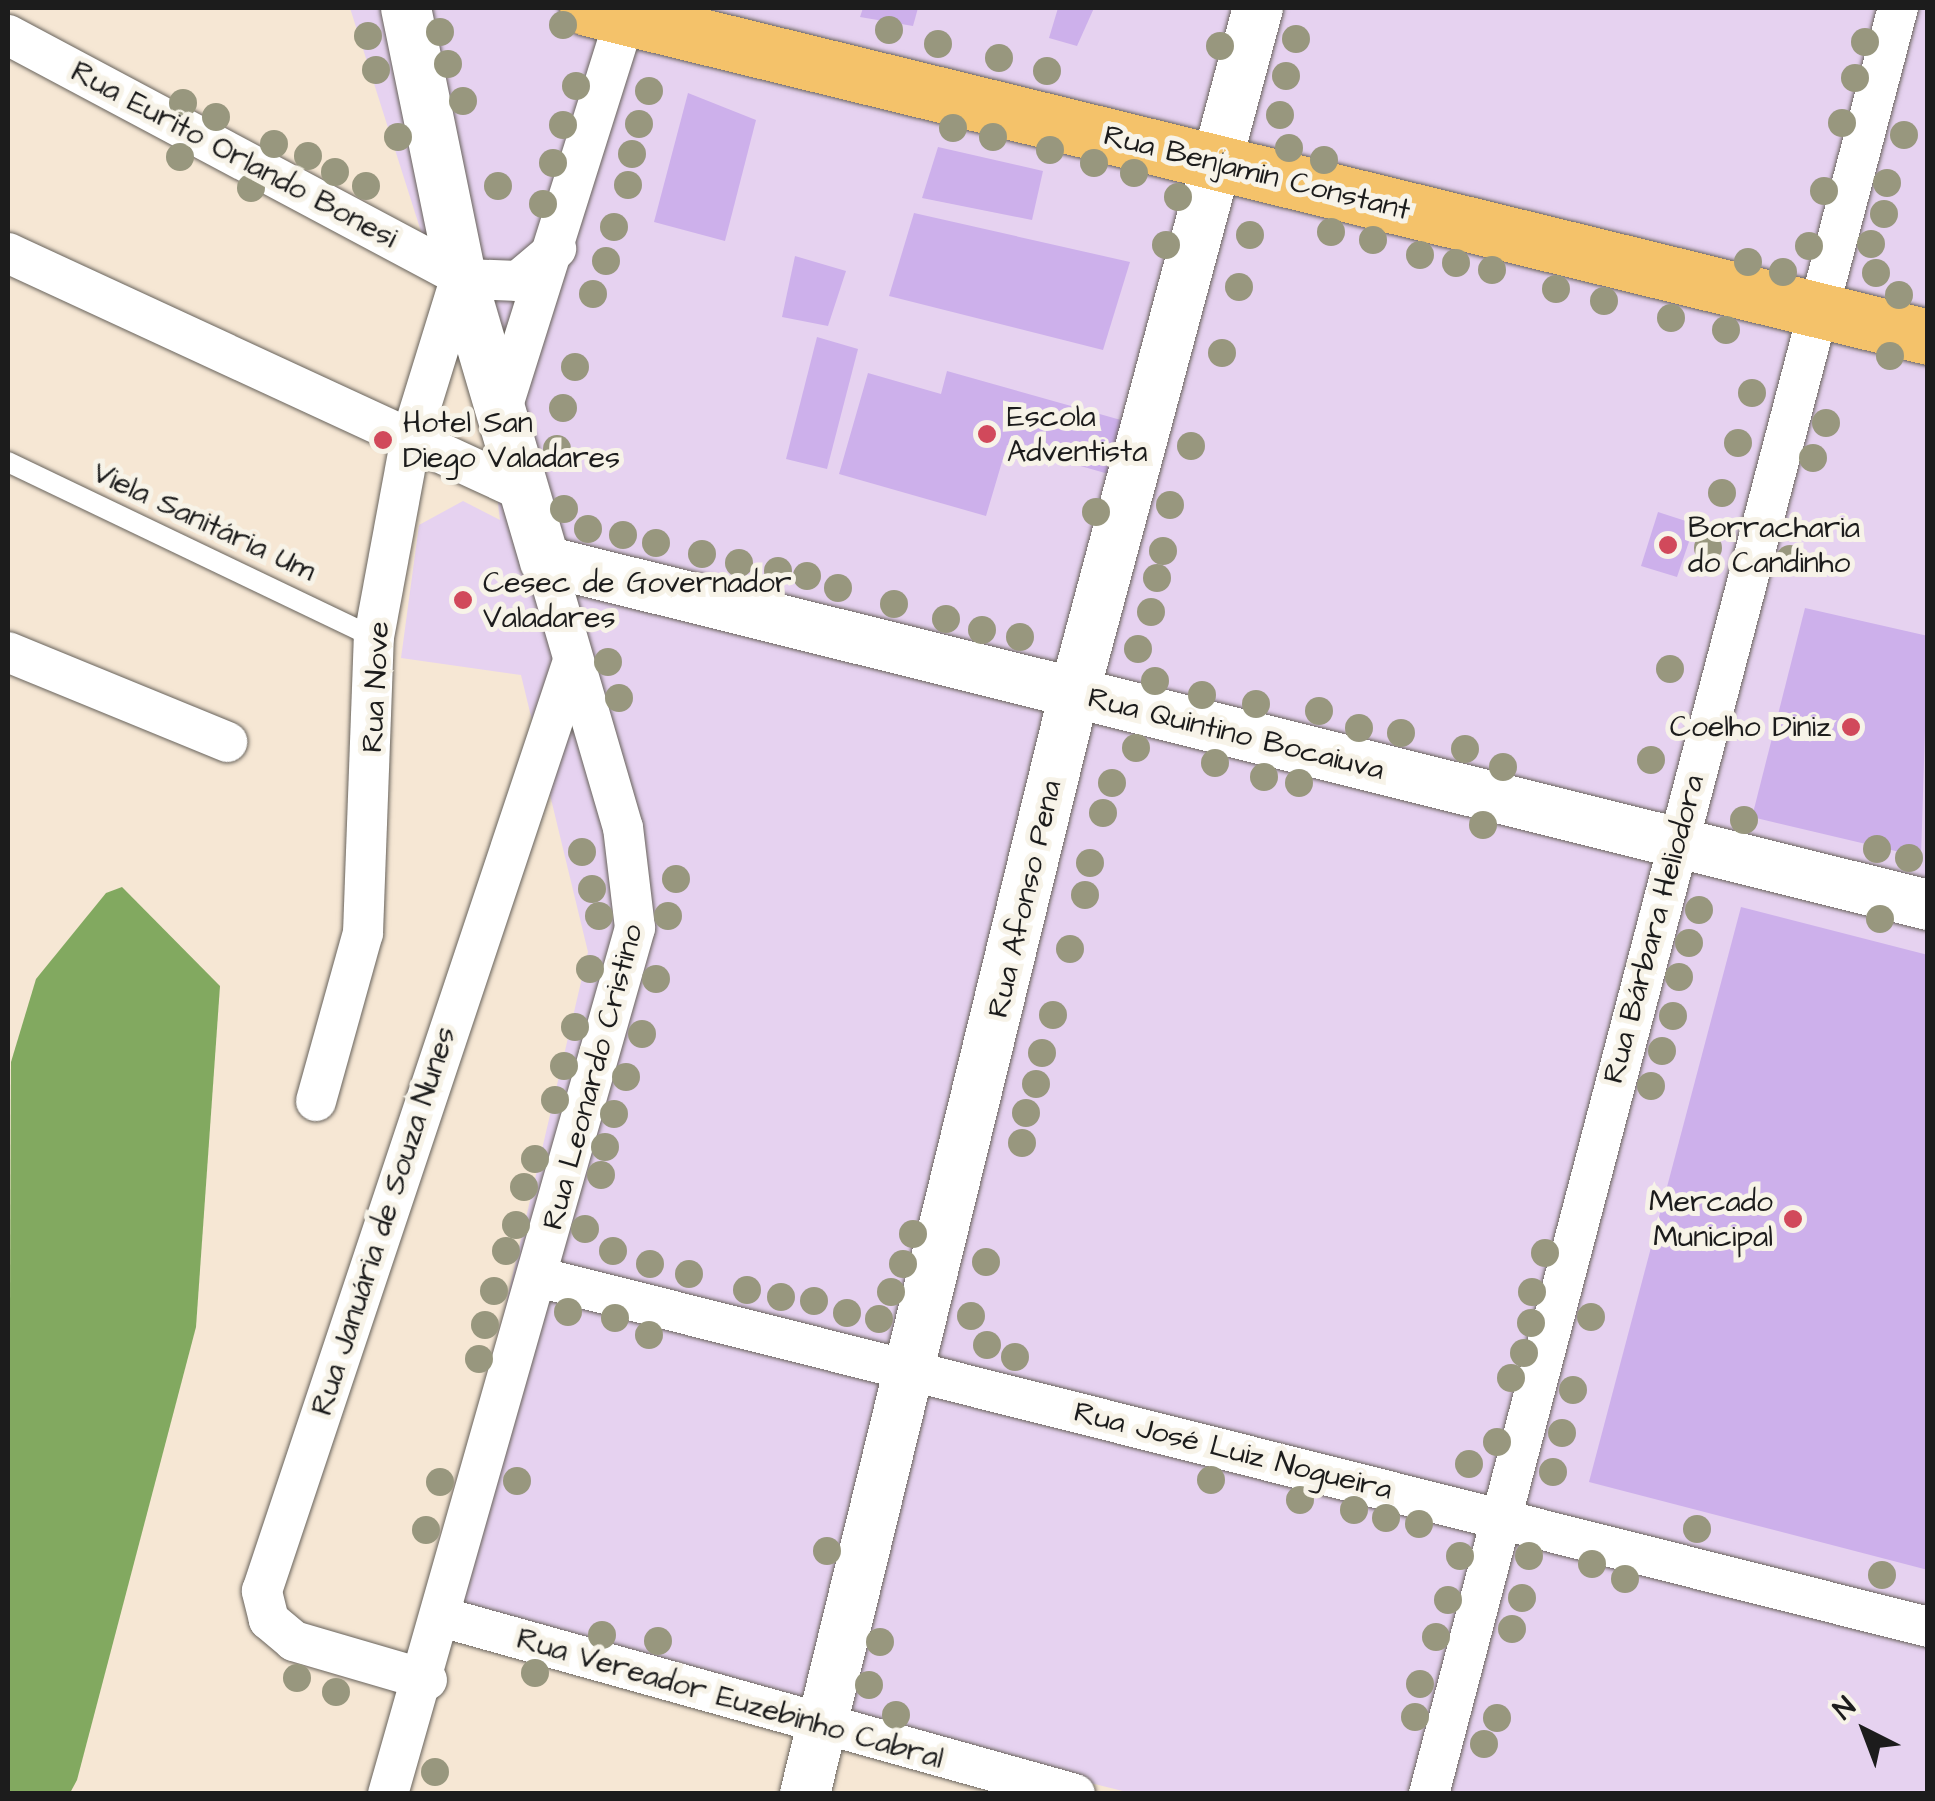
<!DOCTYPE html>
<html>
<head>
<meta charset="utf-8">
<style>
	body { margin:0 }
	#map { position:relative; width:1935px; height:1801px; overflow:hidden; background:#f6e7d4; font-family:"Architects Daughter",sans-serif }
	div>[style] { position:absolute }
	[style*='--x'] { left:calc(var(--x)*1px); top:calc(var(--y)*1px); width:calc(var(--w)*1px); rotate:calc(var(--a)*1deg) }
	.built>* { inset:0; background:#e6d2f0 }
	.forest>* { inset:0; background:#82a960 }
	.building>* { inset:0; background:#cdb0eb }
	.roads { filter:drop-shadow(0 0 2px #68635c) drop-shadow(0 0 2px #68635c) }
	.service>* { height:20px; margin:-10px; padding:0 10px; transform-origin:10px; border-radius:10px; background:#fff }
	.minor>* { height:40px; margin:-20px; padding:0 20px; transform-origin:20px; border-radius:20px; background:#fff }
	.tertiary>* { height:50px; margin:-25px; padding:0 25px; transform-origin:25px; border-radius:25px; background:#fff }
	.primary>* { height:55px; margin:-27.5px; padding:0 27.5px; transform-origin:27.5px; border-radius:27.5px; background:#f4c26a }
	.trees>* { width:28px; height:28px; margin:-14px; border-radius:50%; background:#98977e }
	.dots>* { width:28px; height:28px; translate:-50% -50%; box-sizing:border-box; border:5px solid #f7f3e8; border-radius:50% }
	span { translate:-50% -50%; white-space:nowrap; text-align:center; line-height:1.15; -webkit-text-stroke:10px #f7f3e8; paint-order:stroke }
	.street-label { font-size:30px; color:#1c1c1c }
	.poi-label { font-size:30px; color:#1c1c1c }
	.left { translate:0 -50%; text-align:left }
	.right { translate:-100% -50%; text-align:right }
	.frame { position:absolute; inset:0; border:10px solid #1c1c1c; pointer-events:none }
	.north { position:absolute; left:1815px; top:1681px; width:100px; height:100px; -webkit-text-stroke:8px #f7f3e8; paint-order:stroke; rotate:318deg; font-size:28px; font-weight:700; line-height:40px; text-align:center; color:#1c1c1c }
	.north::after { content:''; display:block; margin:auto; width:35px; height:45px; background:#1c1c1c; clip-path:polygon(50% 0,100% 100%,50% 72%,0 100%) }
</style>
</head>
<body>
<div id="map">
	<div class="built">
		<i style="clip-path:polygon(350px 8px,1927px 8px,1927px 1793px,1131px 1793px,432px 1621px,588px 952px,521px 675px,401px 658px,419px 525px,463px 501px,500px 520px,492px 455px)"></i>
	</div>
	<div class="forest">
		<i style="clip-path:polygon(122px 887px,220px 986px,196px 1327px,77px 1780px,70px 1793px,8px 1793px,11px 1062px,36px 979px,106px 893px)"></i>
	</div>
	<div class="building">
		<i style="clip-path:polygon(863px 8px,918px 8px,913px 26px,860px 17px)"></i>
		<i style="clip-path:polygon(1058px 8px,1094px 8px,1077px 46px,1049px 38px)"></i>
		<i style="clip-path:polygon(688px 93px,756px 120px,725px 241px,654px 222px)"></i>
		<i style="clip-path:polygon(938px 147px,1043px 171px,1032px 220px,922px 198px)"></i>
		<i style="clip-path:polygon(914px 213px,1130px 262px,1103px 350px,889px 296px)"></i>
		<i style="clip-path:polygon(795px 256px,846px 271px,828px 326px,782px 317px)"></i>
		<i style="clip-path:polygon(817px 337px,858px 349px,827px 469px,786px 459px)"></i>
		<i style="clip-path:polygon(947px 371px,1128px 422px,1112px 475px,1007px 445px,986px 516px,839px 474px,868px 373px,941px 394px)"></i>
		<i style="clip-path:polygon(1658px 512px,1695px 524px,1677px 577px,1641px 566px)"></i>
		<i style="clip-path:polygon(1805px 608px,1928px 636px,1921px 857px,1752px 817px)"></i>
		<i style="clip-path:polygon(1741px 907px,1928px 955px,1928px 1570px,1589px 1482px)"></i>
	</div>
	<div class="roads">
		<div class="service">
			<i style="--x:8;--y:462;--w:406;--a:25.6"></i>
		</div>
		<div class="minor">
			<i style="--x:8;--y:35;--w:519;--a:28.05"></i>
			<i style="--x:466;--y:279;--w:52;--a:2.2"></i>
			<i style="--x:518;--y:281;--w:50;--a:-40.1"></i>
			<i style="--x:8;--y:253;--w:570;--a:24.81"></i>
			<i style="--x:504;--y:402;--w:413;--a:-72.5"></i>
			<i style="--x:8;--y:652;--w:237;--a:22.3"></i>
			<i style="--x:316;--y:1101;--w:174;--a:-74.4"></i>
			<i style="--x:363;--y:933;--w:296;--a:-87.9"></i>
			<i style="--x:374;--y:637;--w:202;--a:-79.5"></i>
			<i style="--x:411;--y:438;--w:170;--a:-72.8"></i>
			<i style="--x:538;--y:1277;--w:1433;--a:14.13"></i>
			<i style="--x:445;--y:1618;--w:654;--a:15.61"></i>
			<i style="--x:427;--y:1680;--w:139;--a:-163.7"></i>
			<i style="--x:294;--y:1641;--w:33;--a:-140"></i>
			<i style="--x:269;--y:1620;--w:30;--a:-104"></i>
			<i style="--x:262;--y:1591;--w:981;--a:-71.51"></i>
			<i style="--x:388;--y:1794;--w:901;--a:-74.08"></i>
			<i style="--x:635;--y:928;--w:101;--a:-96.8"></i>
			<i style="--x:623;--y:828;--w:278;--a:-106.3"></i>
			<i style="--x:1429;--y:1794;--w:1847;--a:-75.29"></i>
		</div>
		<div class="tertiary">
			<i style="--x:406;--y:8;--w:274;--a:78.4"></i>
			<i style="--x:461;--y:276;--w:297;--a:73.6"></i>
			<i style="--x:545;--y:561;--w:1425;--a:13.97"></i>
			<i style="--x:805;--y:1794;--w:1132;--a:-76.26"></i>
			<i style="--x:1074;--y:694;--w:710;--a:-74.99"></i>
		</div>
		<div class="primary">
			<i style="--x:587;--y:8;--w:1381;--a:13.78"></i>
		</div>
	</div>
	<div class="trees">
		<i style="left:563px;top:25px"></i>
		<i style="left:889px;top:30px"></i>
		<i style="left:440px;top:32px"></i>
		<i style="left:368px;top:36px"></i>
		<i style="left:1296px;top:39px"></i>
		<i style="left:1865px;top:42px"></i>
		<i style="left:938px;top:44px"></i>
		<i style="left:1220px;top:46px"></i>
		<i style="left:999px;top:58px"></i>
		<i style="left:448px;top:64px"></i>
		<i style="left:376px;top:70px"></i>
		<i style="left:1047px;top:71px"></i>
		<i style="left:1286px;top:76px"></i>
		<i style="left:1855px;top:78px"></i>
		<i style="left:576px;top:86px"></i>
		<i style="left:649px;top:91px"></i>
		<i style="left:463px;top:101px"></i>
		<i style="left:183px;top:103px"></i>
		<i style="left:1280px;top:115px"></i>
		<i style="left:216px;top:117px"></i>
		<i style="left:1842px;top:123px"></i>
		<i style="left:639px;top:124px"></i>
		<i style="left:563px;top:125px"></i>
		<i style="left:953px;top:128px"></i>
		<i style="left:1904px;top:135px"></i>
		<i style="left:398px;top:137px"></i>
		<i style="left:993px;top:137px"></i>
		<i style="left:274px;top:144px"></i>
		<i style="left:1289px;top:148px"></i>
		<i style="left:1050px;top:150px"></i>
		<i style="left:632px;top:154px"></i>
		<i style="left:308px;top:156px"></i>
		<i style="left:180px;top:157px"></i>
		<i style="left:1324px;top:160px"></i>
		<i style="left:553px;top:163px"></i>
		<i style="left:1094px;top:163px"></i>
		<i style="left:335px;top:172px"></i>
		<i style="left:1134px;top:173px"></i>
		<i style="left:1887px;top:183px"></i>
		<i style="left:628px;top:185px"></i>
		<i style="left:366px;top:186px"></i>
		<i style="left:498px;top:186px"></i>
		<i style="left:251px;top:188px"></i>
		<i style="left:1824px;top:191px"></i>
		<i style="left:1178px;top:197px"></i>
		<i style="left:543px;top:204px"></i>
		<i style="left:1884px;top:214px"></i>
		<i style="left:614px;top:227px"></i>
		<i style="left:1331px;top:232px"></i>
		<i style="left:1250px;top:235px"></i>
		<i style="left:1373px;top:240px"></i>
		<i style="left:1871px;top:244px"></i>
		<i style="left:1166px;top:245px"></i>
		<i style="left:1809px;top:246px"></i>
		<i style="left:1420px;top:255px"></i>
		<i style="left:606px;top:261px"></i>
		<i style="left:1748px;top:262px"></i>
		<i style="left:1456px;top:263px"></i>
		<i style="left:1492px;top:270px"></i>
		<i style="left:1783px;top:272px"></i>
		<i style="left:1876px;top:273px"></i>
		<i style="left:1239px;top:287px"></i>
		<i style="left:1556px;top:289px"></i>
		<i style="left:593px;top:294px"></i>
		<i style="left:1899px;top:295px"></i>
		<i style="left:1604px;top:301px"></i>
		<i style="left:1671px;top:318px"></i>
		<i style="left:1726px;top:330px"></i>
		<i style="left:1222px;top:353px"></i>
		<i style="left:1890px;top:356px"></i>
		<i style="left:575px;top:367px"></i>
		<i style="left:1752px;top:393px"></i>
		<i style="left:563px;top:408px"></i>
		<i style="left:1826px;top:423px"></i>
		<i style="left:1738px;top:443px"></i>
		<i style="left:1191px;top:446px"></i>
		<i style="left:557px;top:449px"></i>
		<i style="left:1813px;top:458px"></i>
		<i style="left:1722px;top:493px"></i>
		<i style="left:1170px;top:505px"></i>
		<i style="left:564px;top:509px"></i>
		<i style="left:1096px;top:512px"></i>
		<i style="left:588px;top:529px"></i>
		<i style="left:623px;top:535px"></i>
		<i style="left:656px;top:543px"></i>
		<i style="left:1708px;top:548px"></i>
		<i style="left:1163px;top:551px"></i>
		<i style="left:702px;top:554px"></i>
		<i style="left:1790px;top:559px"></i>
		<i style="left:739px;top:563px"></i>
		<i style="left:778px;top:571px"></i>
		<i style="left:807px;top:576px"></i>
		<i style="left:1157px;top:578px"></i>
		<i style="left:838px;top:588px"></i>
		<i style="left:894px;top:604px"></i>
		<i style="left:1151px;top:612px"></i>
		<i style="left:946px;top:619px"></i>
		<i style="left:982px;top:630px"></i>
		<i style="left:1020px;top:637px"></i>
		<i style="left:1138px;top:649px"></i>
		<i style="left:608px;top:662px"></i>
		<i style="left:1670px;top:669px"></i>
		<i style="left:1155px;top:681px"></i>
		<i style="left:1202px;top:695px"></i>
		<i style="left:619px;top:698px"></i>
		<i style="left:1256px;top:704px"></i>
		<i style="left:1319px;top:711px"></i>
		<i style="left:1359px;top:728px"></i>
		<i style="left:1401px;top:733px"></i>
		<i style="left:1136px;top:748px"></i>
		<i style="left:1465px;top:749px"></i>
		<i style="left:1651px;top:760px"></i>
		<i style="left:1215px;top:763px"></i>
		<i style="left:1503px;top:767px"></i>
		<i style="left:1264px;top:777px"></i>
		<i style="left:1112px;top:783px"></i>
		<i style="left:1299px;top:783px"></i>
		<i style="left:1103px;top:813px"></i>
		<i style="left:1744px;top:820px"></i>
		<i style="left:1483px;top:825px"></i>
		<i style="left:1877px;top:849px"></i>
		<i style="left:582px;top:852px"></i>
		<i style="left:1909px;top:858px"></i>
		<i style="left:1090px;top:863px"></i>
		<i style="left:676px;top:879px"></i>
		<i style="left:592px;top:889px"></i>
		<i style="left:1085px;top:895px"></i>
		<i style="left:1699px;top:910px"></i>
		<i style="left:599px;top:916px"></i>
		<i style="left:668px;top:916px"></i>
		<i style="left:1880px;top:919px"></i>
		<i style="left:1689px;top:943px"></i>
		<i style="left:1070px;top:949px"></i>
		<i style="left:590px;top:969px"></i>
		<i style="left:1679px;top:977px"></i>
		<i style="left:656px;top:979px"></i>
		<i style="left:1053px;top:1015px"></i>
		<i style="left:1673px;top:1016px"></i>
		<i style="left:575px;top:1027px"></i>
		<i style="left:642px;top:1034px"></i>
		<i style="left:1662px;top:1051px"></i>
		<i style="left:1042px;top:1053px"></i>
		<i style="left:564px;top:1066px"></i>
		<i style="left:626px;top:1077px"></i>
		<i style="left:1036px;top:1084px"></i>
		<i style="left:1651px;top:1086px"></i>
		<i style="left:555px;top:1100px"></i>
		<i style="left:1026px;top:1113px"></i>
		<i style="left:614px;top:1114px"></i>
		<i style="left:1022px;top:1143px"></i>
		<i style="left:605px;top:1147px"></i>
		<i style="left:535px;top:1159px"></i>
		<i style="left:601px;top:1175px"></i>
		<i style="left:524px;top:1187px"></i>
		<i style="left:516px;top:1225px"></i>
		<i style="left:585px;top:1229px"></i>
		<i style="left:913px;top:1234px"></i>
		<i style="left:506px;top:1251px"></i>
		<i style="left:613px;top:1251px"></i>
		<i style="left:1545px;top:1253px"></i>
		<i style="left:986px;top:1262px"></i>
		<i style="left:650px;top:1264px"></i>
		<i style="left:903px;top:1264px"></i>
		<i style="left:689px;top:1274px"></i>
		<i style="left:747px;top:1290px"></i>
		<i style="left:494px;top:1291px"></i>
		<i style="left:891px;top:1292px"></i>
		<i style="left:1532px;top:1292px"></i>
		<i style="left:781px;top:1297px"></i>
		<i style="left:814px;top:1301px"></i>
		<i style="left:568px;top:1312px"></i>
		<i style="left:847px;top:1313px"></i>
		<i style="left:971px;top:1316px"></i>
		<i style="left:1591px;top:1317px"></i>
		<i style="left:615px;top:1318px"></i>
		<i style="left:879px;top:1319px"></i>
		<i style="left:1531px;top:1323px"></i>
		<i style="left:485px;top:1325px"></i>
		<i style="left:649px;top:1335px"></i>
		<i style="left:987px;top:1345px"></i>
		<i style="left:1524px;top:1353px"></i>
		<i style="left:1015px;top:1357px"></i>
		<i style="left:479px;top:1359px"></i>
		<i style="left:1511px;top:1378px"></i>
		<i style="left:1573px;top:1390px"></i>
		<i style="left:1562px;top:1433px"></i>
		<i style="left:1497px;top:1442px"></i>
		<i style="left:1469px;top:1464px"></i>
		<i style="left:1553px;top:1472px"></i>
		<i style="left:1211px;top:1480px"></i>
		<i style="left:517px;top:1481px"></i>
		<i style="left:440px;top:1482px"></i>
		<i style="left:1300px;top:1500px"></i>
		<i style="left:1354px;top:1510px"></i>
		<i style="left:1386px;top:1518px"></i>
		<i style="left:1419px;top:1524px"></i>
		<i style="left:1697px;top:1529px"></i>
		<i style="left:426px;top:1530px"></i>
		<i style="left:827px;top:1551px"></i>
		<i style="left:1460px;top:1556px"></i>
		<i style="left:1529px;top:1556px"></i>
		<i style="left:1592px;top:1564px"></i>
		<i style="left:1882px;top:1575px"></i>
		<i style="left:1625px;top:1579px"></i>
		<i style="left:1522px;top:1598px"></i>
		<i style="left:1448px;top:1600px"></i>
		<i style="left:1512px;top:1629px"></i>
		<i style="left:602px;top:1635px"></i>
		<i style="left:1436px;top:1637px"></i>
		<i style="left:658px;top:1641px"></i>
		<i style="left:880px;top:1642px"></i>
		<i style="left:535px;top:1673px"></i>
		<i style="left:297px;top:1678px"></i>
		<i style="left:1420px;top:1684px"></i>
		<i style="left:869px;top:1685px"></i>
		<i style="left:336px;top:1692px"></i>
		<i style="left:896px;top:1715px"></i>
		<i style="left:1415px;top:1717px"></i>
		<i style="left:1497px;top:1718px"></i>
		<i style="left:1484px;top:1744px"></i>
		<i style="left:435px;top:1772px"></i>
	</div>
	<div class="dots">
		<i style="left:987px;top:434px;background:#d1495b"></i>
		<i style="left:383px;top:440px;background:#d1495b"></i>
		<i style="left:1668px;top:545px;background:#d1495b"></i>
		<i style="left:463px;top:600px;background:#d1495b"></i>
		<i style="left:1851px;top:727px;background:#d1495b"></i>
		<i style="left:1793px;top:1219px;background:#d1495b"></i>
	</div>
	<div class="street-label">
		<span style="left:234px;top:155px;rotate:28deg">Rua Eurito Orlando Bonesi</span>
		<span style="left:1257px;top:173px;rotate:14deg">Rua Benjamin Constant</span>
		<span style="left:204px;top:522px;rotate:25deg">Viela Sanitária Um</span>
		<span style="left:376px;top:687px;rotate:-87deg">Rua Nove</span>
		<span style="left:1236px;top:734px;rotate:14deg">Rua Quintino Bocaiuva</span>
		<span style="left:1025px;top:899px;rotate:-77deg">Rua Afonso Pena</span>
		<span style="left:1654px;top:929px;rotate:-75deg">Rua Bárbara Heliodora</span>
		<span style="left:593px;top:1077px;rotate:-75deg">Rua Leonardo Cristino</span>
		<span style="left:384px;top:1221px;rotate:-72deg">Rua Januária de Souza Nunes</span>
		<span style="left:1233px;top:1451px;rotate:14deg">Rua José Luiz Nogueira</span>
		<span style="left:730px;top:1699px;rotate:16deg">Rua Vereador Euzebinho Cabral</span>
	</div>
	<div class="poi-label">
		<span class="left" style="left:1007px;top:434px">Escola<br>Adventista</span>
		<span class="left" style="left:403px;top:440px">Hotel San<br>Diego Valadares</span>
		<span class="left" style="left:1688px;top:545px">Borracharia<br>do Candinho</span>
		<span class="left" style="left:483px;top:600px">Cesec de Governador<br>Valadares</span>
		<span class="right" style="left:1831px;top:727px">Coelho Diniz</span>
		<span class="right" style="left:1773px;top:1219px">Mercado<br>Municipal</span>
	</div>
	<div class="frame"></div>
	<div class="north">N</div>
</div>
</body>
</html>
